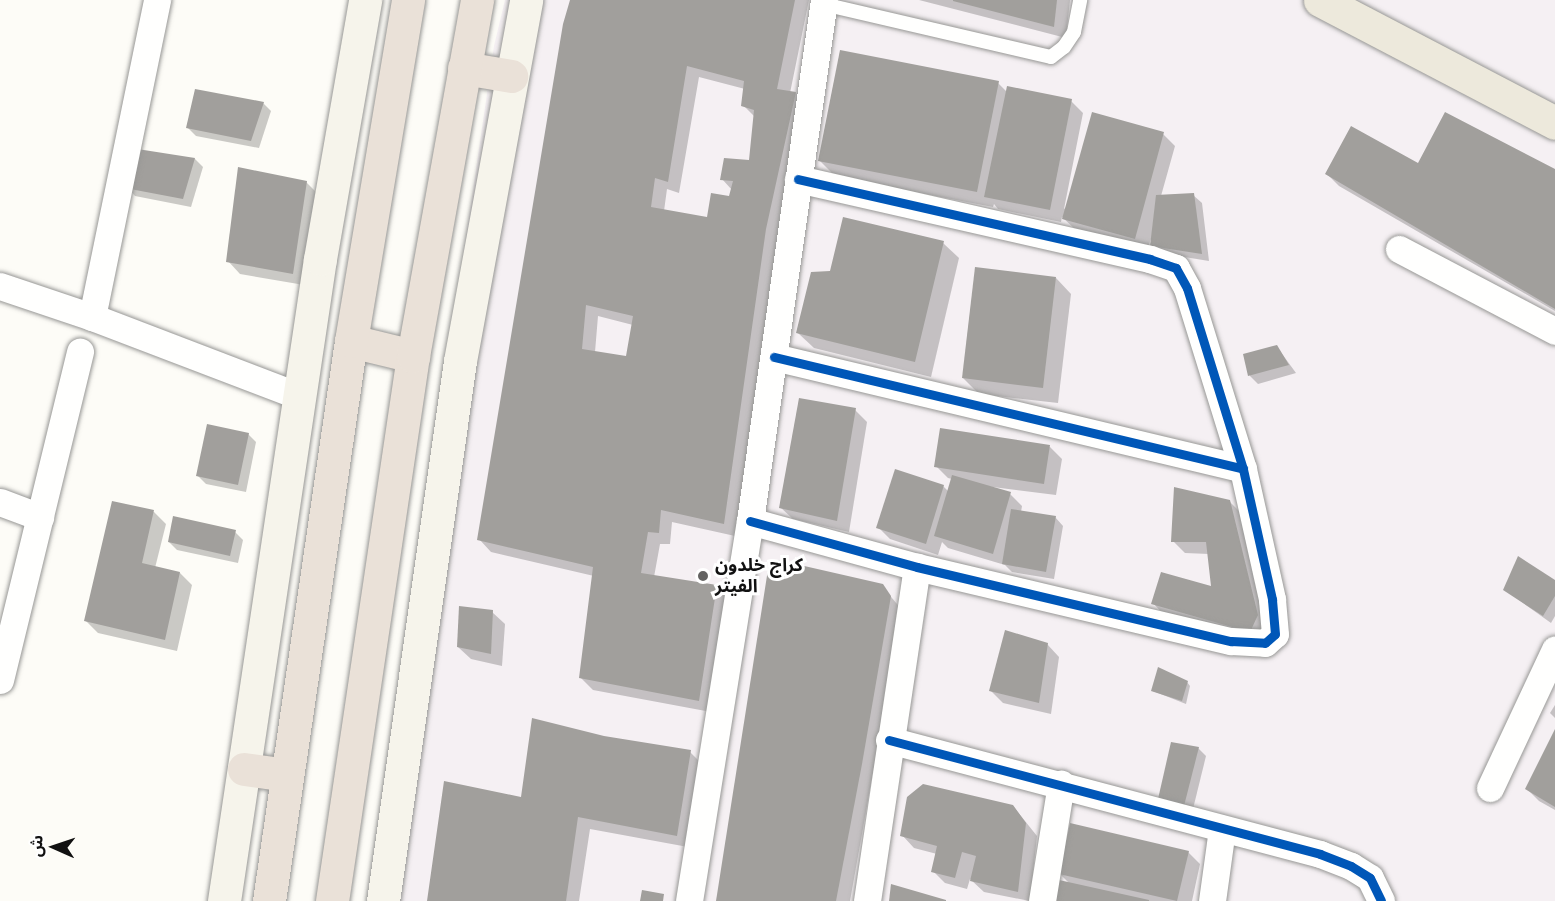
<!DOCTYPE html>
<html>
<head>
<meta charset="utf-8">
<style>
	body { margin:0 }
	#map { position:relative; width:1555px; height:901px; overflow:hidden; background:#fdfcf7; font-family:Lora,"Noto Sans Arabic",serif }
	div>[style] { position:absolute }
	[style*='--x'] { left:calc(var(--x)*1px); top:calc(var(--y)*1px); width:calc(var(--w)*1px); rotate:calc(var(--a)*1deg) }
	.industrial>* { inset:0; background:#f5f0f3 }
	.shadow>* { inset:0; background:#0003 }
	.building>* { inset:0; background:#a19f9c }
	.roads { filter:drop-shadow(0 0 2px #979795) drop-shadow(0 0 2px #979795) }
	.lane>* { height:14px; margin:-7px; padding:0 7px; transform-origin:7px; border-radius:7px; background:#fffffe }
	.street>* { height:27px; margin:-13.5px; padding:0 13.5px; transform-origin:13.5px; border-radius:13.5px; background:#fffffe }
	.secondary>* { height:33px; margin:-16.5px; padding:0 16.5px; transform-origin:16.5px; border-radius:16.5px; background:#f6f4eb }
	.primary>* { height:33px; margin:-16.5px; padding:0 16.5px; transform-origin:16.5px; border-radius:16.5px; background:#ede9dc }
	.highway>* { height:33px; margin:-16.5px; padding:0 16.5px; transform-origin:16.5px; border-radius:16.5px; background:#eae1d8 }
	.cycleway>* { height:9px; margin:-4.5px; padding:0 4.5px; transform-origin:4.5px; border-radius:4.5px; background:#0057b8 }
	.dots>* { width:16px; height:16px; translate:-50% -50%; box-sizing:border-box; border:3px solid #fff; border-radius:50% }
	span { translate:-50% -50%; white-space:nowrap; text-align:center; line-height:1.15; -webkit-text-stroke:6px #fff; paint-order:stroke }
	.poi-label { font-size:18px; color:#111; font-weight:700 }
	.left { translate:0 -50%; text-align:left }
	.north { position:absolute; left:24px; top:817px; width:60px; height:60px; -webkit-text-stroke:4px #fff; paint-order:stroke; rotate:273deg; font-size:16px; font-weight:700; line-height:24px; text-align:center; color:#111 }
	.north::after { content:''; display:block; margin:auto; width:21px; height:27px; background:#111; clip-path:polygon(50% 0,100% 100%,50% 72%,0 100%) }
</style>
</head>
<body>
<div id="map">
	<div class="industrial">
		<i style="clip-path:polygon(505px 0,1555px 0,1555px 901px,369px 901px,494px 46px)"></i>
	</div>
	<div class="shadow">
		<i style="clip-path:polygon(evenodd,571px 0,809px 0,790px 93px,796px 93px,808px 106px,735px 536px,672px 522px,670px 544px,660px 544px,654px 577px,716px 587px,728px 599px,711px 712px,593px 690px,580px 677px,594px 576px,491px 552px,479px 539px,571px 0,699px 77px,745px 89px,743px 105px,755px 117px,751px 162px,722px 179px,732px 190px,730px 198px,708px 219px,664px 211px,667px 189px,679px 193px,699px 77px,571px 0,598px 316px,633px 325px,627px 358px,595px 352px,598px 316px)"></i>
		<i style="clip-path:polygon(919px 0,1070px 0,1066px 38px)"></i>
		<i style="clip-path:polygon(998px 83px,1007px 92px,1071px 101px,1083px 113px,1064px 209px,1163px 134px,1175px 146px,1161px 196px,1193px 195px,1202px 203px,1209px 261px,1160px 253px,1152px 245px,1153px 234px,1147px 250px,1076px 230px,1062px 217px,1061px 222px,998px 209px,994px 204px,993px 207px,836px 177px,820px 161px)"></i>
		<i style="clip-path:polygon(263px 103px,271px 111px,259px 148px,196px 136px,188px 128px)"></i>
		<i style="clip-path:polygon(132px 150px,195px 159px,203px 167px,191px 207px,135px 196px,127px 187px)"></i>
		<i style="clip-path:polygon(1418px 165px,1555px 170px,1555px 311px,1339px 186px,1327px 174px)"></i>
		<i style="clip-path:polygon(306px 182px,318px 194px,304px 285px,240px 274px,228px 261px)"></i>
		<i style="clip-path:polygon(943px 243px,959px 258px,931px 377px,814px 348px,798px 333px,831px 272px)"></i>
		<i style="clip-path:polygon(1056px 278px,1071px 294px,1058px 403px,979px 394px,963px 378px)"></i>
		<i style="clip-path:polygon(1277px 347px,1296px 373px,1258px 384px,1250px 376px,1245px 355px)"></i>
		<i style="clip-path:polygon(855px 410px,867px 422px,849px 532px,793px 519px,780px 507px)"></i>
		<i style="clip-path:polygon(248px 434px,256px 442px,246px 492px,206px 484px,198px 476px)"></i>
		<i style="clip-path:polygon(1050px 447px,1062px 459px,1056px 495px,985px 486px,1010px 494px,1022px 506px,1021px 512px,1055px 517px,1063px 526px,1054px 579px,1012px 572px,1005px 565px,948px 548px,942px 542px,938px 555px,890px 539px,878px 527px,943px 486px,949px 492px,952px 479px,948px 478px,936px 466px)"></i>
		<i style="clip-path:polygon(1229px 501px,1242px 514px,1269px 628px,1263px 644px,1165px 616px,1153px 603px,1213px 588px,1209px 554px,1185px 553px,1173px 541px)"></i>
		<i style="clip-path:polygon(114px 502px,154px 512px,166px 524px,155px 568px,180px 573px,192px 585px,177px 651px,98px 633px,86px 621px)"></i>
		<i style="clip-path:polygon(235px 532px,243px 540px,238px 563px,177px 550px,169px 542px)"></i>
		<i style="clip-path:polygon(1555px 582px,1555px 616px,1551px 623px,1505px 590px)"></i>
		<i style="clip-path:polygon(882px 586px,902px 610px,850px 901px,718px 901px)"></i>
		<i style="clip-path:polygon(492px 612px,505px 624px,502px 666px,471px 659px,458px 647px)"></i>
		<i style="clip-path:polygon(1047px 644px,1059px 657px,1051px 714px,1003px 703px,991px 691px)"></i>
		<i style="clip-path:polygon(1187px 682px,1190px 686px,1186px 704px,1153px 691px)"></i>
		<i style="clip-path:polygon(1555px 705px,1555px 718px,1550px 713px)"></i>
		<i style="clip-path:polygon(1555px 732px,1555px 810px,1539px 801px,1527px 789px)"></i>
		<i style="clip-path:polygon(604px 737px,690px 752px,702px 764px,688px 847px,590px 829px,579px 901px,429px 901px,522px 799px)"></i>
		<i style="clip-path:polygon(1198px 748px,1206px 756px,1192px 813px,1159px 798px)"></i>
		<i style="clip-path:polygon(1013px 806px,1037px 836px,1030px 901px,984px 892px,970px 879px,967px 889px,945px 883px,933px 871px,937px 854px,914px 848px,902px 835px)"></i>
		<i style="clip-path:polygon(1188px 852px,1200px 864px,1192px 901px,1056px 901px,1070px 884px,1060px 874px)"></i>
	</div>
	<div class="building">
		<i style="clip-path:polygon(evenodd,570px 0,795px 0,777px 89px,796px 92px,766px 229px,724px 524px,661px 510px,659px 533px,648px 532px,641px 573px,717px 585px,699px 701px,579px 678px,593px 567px,477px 540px,563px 24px,570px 0,687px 66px,744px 81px,741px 106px,754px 110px,749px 160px,724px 158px,720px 180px,733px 181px,729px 196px,711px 193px,707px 217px,651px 207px,655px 178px,668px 182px,687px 66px,570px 0,586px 305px,633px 316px,626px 356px,582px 349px,586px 305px)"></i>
		<i style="clip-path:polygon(953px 0,1057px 0,1054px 27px,953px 1px)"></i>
		<i style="clip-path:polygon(840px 50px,999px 81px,977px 192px,818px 161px)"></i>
		<i style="clip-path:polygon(1007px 86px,1072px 99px,1050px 210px,984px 197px)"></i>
		<i style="clip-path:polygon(195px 89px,264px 102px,251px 141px,186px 128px)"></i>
		<i style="clip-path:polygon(1092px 112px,1164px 132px,1135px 239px,1062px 219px)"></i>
		<i style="clip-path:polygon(1445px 112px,1555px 169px,1555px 309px,1325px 174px,1351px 126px,1418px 163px)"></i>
		<i style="clip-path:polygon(131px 148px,195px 158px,183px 199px,125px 188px)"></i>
		<i style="clip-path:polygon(238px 167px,307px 181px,293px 274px,226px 262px)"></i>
		<i style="clip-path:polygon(1194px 193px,1202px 254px,1150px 246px,1156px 195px)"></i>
		<i style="clip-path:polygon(843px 217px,944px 241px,915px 362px,796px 333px,811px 272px,830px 271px)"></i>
		<i style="clip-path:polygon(975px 267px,1056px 277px,1043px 388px,962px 378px)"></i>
		<i style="clip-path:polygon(1277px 345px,1289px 365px,1248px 376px,1243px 354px)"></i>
		<i style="clip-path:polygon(799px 398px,856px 408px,837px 521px,779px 508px)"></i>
		<i style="clip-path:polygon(207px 424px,249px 433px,238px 485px,196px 476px)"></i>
		<i style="clip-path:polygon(940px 428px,1050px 445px,1044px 484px,934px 467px)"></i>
		<i style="clip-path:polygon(895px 469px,944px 485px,926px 544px,876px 528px)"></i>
		<i style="clip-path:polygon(952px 475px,1011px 492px,993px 554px,934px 536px)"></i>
		<i style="clip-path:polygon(1174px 487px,1230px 500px,1258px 615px,1250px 632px,1151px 604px,1161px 572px,1211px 586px,1206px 542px,1171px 542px)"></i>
		<i style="clip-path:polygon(112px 501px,154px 510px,142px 563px,180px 572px,165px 640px,84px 621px)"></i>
		<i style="clip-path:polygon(1011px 509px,1056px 516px,1046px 572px,1002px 564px)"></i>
		<i style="clip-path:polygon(173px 516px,236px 530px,230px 556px,168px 542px)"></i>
		<i style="clip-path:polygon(1518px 556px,1555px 580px,1555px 596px,1543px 616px,1503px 590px)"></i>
		<i style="clip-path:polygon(778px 560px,883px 584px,891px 596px,862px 764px,836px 901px,716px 901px,769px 563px)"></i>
		<i style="clip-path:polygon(459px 606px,493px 610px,491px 654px,457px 647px)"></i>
		<i style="clip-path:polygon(1005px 630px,1048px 643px,1039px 703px,989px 691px)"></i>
		<i style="clip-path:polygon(1158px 667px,1188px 681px,1182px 701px,1151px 691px)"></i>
		<i style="clip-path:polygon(532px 718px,604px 736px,691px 750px,677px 836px,578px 817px,566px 901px,427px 901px,444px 781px,521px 797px)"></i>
		<i style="clip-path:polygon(1555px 729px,1555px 807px,1525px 789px)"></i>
		<i style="clip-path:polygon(1171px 742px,1199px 747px,1184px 806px,1158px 799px)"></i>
		<i style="clip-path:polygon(923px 784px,1013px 805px,1026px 823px,1018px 892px,970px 881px,976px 856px,962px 852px,955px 878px,931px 872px,937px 846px,900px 836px,907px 797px)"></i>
		<i style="clip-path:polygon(1070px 823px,1189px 851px,1177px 901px,1059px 874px)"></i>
		<i style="clip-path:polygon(1059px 880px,1149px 900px,1149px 901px,1054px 901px)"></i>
		<i style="clip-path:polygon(891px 884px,946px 900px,946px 901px,889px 901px)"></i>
		<i style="clip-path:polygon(642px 890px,664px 894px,663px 901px,640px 901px)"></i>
	</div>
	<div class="roads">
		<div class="lane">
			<i style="--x:823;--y:4;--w:234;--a:13.1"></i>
			<i style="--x:1051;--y:57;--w:16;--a:-38"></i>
			<i style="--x:1064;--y:47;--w:18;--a:-56"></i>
			<i style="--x:1074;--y:32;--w:33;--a:-79"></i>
		</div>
		<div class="street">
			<i style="--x:1399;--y:249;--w:176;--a:27.7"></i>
			<i style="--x:0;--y:286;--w:97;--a:18.6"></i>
			<i style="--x:92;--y:317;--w:222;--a:20.9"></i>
			<i style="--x:92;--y:317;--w:324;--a:-78.4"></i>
			<i style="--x:774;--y:357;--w:482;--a:13.4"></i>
			<i style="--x:0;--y:502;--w:43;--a:20.6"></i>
			<i style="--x:750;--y:521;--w:173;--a:15.4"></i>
			<i style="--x:917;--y:567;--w:323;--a:13.3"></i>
			<i style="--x:1231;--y:641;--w:34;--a:3"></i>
			<i style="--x:1265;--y:643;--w:13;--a:-42"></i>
			<i style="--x:1275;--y:634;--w:35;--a:-95"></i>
			<i style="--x:1272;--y:599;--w:133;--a:-102.6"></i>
			<i style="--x:1243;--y:469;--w:189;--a:-107.2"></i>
			<i style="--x:1187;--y:288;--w:23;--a:-119"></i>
			<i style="--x:1176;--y:268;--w:28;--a:-161"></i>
			<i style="--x:1150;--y:259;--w:361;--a:-167.2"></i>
			<i style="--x:0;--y:680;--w:338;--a:-76.3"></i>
			<i style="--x:889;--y:740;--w:446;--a:14.8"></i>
			<i style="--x:1320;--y:854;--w:33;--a:21"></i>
			<i style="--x:1351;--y:866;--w:22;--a:32"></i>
			<i style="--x:1370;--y:878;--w:25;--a:64"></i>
			<i style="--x:1490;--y:788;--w:153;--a:-64.9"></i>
			<i style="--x:689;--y:901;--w:385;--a:-80.9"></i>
			<i style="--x:750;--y:521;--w:526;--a:-81.92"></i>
			<i style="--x:867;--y:901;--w:338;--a:-81.5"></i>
			<i style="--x:1042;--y:901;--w:119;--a:-80.8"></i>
			<i style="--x:1212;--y:901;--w:73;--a:-82.1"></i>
		</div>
		<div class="secondary">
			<i style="--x:224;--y:901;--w:649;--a:-81.5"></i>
			<i style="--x:320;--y:259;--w:263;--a:-80.1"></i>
			<i style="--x:383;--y:901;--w:545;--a:-81.88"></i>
			<i style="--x:460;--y:361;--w:367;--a:-79.6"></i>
		</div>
		<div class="primary">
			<i style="--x:1320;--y:0;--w:265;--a:27.6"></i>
		</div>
		<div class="highway">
			<i style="--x:464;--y:68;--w:48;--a:9.7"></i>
			<i style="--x:351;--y:341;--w:64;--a:13.6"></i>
			<i style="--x:244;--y:769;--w:43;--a:7.9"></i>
			<i style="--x:269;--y:901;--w:566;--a:-81.67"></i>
			<i style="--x:351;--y:341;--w:346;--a:-80.5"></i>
			<i style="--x:332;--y:901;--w:551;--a:-81.55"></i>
			<i style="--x:413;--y:356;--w:362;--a:-79.8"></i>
		</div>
	</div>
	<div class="cycleway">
		<i style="--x:774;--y:357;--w:482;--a:13.4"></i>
		<i style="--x:750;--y:521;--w:173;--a:15.4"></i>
		<i style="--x:917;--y:567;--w:323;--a:13.3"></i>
		<i style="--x:1231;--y:641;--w:34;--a:3"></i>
		<i style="--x:1265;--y:643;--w:13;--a:-42"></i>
		<i style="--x:1275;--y:634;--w:35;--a:-95"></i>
		<i style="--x:1272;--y:599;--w:133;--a:-102.6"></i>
		<i style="--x:1243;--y:469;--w:189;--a:-107.2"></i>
		<i style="--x:1187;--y:288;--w:23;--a:-119"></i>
		<i style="--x:1176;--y:268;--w:28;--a:-161"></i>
		<i style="--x:1150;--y:259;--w:361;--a:-167.2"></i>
		<i style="--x:889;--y:740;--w:446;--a:14.8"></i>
		<i style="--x:1320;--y:854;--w:33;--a:21"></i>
		<i style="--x:1351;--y:866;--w:22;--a:32"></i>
		<i style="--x:1370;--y:878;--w:25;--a:64"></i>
	</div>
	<div class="dots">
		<i style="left:703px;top:576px;background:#646362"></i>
	</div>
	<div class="poi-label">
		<span class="left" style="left:715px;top:576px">كراج خلدون<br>الفيتر</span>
	</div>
	<div class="north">ش</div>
</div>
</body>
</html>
